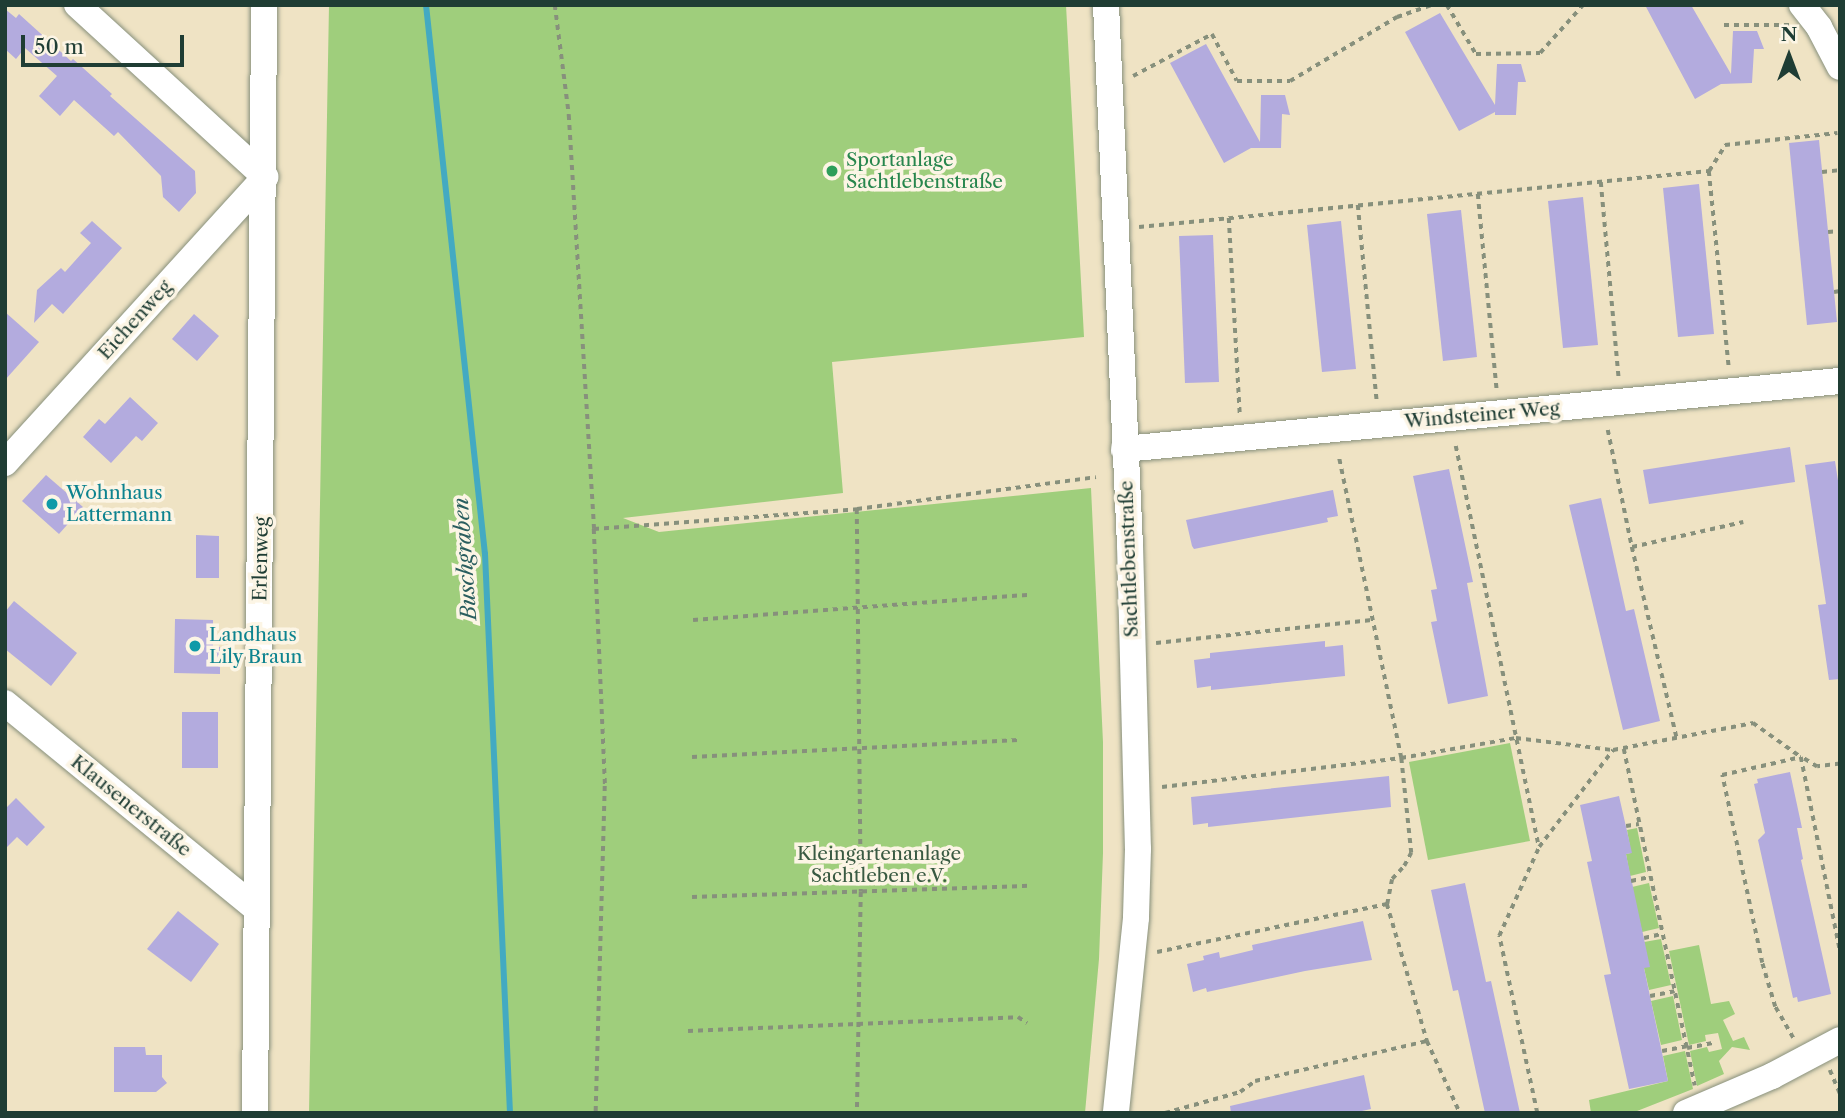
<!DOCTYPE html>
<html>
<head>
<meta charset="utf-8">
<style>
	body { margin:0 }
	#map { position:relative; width:1845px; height:1118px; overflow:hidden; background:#efe3c4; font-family:"Libre Caslon Text",serif }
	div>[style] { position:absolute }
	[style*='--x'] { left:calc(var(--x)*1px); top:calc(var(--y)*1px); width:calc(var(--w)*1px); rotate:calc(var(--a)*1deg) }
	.green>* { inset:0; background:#9fce7c }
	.stream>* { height:6px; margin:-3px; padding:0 3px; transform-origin:3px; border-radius:3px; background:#43aac2 }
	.building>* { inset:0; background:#b3abde }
	.path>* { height:3.5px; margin-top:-1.75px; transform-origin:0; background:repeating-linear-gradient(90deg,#87907c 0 5px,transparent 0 10px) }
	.roads { filter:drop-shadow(0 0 2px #87907c) drop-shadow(0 0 2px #87907c) }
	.street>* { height:26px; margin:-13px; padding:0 13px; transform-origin:13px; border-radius:13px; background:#fff }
	.dots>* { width:19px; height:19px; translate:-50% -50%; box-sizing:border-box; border:4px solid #fcf5e5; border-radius:50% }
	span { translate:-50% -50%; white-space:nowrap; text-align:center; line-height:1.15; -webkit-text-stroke:7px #fcf5e5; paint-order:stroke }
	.leisure-label { font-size:19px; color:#27864d }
	.left { translate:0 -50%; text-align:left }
	.street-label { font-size:19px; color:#1f3d34 }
	.culture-label { font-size:19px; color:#0d838f }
	.park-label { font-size:19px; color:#395a42 }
	.water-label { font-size:21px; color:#2a5e5f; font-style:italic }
	.frame { position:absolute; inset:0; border:7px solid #1f3d34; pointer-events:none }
	.north { position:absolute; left:1754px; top:21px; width:70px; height:70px; -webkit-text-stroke:5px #fcf5e5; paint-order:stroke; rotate:0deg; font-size:19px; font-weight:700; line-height:28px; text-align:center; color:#1f3d34 }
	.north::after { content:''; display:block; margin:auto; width:24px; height:32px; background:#1f3d34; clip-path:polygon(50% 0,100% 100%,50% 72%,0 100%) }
	.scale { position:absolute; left:21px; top:35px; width:163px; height:32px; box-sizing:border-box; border:4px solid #1f3d34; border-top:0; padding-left:9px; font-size:21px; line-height:24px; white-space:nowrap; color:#1f3d34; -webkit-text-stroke:5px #fcf5e5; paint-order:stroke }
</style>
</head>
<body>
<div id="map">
	<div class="green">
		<i style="clip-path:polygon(329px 5px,1066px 5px,1084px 337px,832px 362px,843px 493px,623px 518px,659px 532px,1091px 488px,1103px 742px,1103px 853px,1099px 959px,1085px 1113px,309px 1113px)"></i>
		<i style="clip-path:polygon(1510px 743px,1530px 841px,1428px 860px,1409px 762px)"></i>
		<i style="clip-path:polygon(1637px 828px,1646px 872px,1630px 876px,1626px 854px,1631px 853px,1627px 830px)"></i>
		<i style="clip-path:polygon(1649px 883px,1659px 928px,1642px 932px,1632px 887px)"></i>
		<i style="clip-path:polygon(1661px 939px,1671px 985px,1649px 990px,1644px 968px,1644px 942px)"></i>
		<i style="clip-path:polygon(1699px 945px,1711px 1004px,1729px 1001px,1735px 1014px,1723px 1020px,1733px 1041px,1744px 1037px,1750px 1050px,1732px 1047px,1719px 1061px,1724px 1074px,1697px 1086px,1690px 1051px,1707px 1047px,1709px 1052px,1722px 1049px,1718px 1033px,1705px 1035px,1706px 1041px,1689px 1045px,1669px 951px)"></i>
		<i style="clip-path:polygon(1673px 996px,1682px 1040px,1661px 1045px,1651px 1001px)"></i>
		<i style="clip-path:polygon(1685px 1051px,1693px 1089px,1632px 1113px,1591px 1113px,1589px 1100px,1668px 1081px,1663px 1056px)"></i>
	</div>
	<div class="stream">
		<i style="--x:426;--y:5;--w:552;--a:83.87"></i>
		<i style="--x:485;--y:554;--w:560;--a:87.44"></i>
	</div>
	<div class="building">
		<i style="clip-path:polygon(1645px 5px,1691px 5px,1731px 74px,1733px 31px,1757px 31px,1764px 49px,1754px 49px,1752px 83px,1721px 84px,1695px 99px)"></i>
		<i style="clip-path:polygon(5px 9px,16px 18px,19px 14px,71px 61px,73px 59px,112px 94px,110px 96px,195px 171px,196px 193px,179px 212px,163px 197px,161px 176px,118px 132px,114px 136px,74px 100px,60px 116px,39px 96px,57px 76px,25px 48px,16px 59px,5px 49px)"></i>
		<i style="clip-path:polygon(1440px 13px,1495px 105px,1497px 64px,1521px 64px,1526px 82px,1518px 82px,1516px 115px,1495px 115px,1495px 112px,1459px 131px,1405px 32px)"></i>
		<i style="clip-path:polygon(1206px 44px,1260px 142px,1261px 95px,1285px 95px,1290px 115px,1282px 114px,1281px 148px,1251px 148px,1224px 163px,1170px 63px)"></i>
		<i style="clip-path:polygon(1819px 140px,1837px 322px,1807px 325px,1789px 143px)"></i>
		<i style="clip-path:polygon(1699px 184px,1714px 334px,1678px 337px,1663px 188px)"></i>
		<i style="clip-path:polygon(1583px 197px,1598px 345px,1563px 348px,1548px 201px)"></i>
		<i style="clip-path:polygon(1461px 210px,1477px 357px,1443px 361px,1427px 214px)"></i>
		<i style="clip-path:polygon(92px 221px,122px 248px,63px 314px,52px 304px,34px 323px,37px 290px,61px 268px,65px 272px,91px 243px,80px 233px)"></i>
		<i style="clip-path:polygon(1341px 221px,1356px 369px,1322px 372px,1307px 225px)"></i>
		<i style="clip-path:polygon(1213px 235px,1219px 382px,1185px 383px,1179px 236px)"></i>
		<i style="clip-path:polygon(5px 312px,39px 342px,5px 380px)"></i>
		<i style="clip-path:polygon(194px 314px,219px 336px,197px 361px,172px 339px)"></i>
		<i style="clip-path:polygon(130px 397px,158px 423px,142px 441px,136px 436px,111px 463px,83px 437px,99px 419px,105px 424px)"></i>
		<i style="clip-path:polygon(1790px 447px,1795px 482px,1649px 504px,1643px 470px)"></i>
		<i style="clip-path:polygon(1835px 461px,1840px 494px,1840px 679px,1829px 680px,1818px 605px,1826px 604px,1805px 465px)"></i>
		<i style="clip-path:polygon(1449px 469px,1473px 582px,1467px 583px,1488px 696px,1448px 704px,1431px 622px,1437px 621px,1431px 590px,1437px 589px,1413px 476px)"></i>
		<i style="clip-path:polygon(46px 475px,83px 507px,59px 534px,22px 501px)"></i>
		<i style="clip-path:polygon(1333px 490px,1338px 516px,1327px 518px,1328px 522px,1194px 549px,1192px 546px,1186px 520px)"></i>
		<i style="clip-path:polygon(1601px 498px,1626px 611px,1634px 609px,1660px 721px,1623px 730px,1569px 505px)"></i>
		<i style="clip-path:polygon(196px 535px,219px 536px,219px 578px,196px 578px)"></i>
		<i style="clip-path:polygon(14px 601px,77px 653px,51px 686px,5px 649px,5px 612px)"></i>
		<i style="clip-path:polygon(175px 619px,213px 620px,213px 646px,220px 647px,220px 674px,174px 673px)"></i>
		<i style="clip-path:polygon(1325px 641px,1325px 647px,1343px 645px,1345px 676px,1211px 690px,1211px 686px,1197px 688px,1194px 660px,1210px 658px,1210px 653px)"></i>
		<i style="clip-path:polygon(182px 712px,218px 712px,218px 768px,182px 768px)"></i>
		<i style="clip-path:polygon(1790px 772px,1802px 828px,1797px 828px,1803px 859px,1801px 860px,1831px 994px,1798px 1002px,1797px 997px,1793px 998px,1758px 840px,1765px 833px,1754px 784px,1758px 783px,1757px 779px)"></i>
		<i style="clip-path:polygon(1389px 776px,1391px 807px,1208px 827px,1208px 823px,1193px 825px,1191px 797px)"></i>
		<i style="clip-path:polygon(1619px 796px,1632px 853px,1626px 854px,1650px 967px,1644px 968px,1668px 1081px,1629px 1089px,1604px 975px,1611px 974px,1587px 862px,1592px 861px,1580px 805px)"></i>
		<i style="clip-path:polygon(16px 798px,45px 827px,27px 846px,17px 837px,5px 849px,5px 809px)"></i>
		<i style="clip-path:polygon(1465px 883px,1486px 982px,1491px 981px,1520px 1113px,1485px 1113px,1458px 990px,1453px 991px,1431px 890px)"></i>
		<i style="clip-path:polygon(178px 911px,219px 944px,191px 982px,147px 949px)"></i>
		<i style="clip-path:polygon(1363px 921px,1372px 960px,1305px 971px,1207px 992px,1206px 988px,1193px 992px,1187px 964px,1204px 960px,1203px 956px,1219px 952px,1220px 958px,1253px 950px,1252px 945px)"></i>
		<i style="clip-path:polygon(114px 1047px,145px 1047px,146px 1055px,162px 1055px,162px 1077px,167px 1083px,156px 1092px,114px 1092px)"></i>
		<i style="clip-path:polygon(1364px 1075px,1371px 1109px,1353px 1113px,1231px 1113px,1230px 1106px)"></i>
	</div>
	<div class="path">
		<i style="--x:555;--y:5;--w:111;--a:82.7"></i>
		<i style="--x:569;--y:115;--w:415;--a:86.5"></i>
		<i style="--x:594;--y:529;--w:257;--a:87.5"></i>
		<i style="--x:605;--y:786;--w:327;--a:91.6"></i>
		<i style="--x:1447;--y:5;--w:57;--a:59.4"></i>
		<i style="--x:1476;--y:54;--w:64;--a:-0.9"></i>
		<i style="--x:1540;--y:53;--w:64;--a:-48.1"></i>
		<i style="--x:1724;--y:25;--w:65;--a:0"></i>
		<i style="--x:1133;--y:76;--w:89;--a:-28"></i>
		<i style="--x:1212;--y:34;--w:53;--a:62"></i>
		<i style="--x:1237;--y:81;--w:53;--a:0"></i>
		<i style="--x:1290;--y:81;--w:125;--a:-30.9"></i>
		<i style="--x:1397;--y:17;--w:37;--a:-19"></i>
		<i style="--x:1709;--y:171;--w:197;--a:84.2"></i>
		<i style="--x:1822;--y:172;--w:18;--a:-6"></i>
		<i style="--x:1601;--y:182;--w:197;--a:84.8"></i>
		<i style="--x:1478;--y:194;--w:197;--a:84.5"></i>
		<i style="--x:1358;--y:205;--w:198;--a:84.5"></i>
		<i style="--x:1229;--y:218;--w:197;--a:86.8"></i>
		<i style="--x:1139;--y:227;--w:573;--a:-5.61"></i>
		<i style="--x:1709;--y:171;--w:31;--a:-58"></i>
		<i style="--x:1725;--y:145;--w:113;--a:-6.1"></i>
		<i style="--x:1828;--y:232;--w:12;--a:-5"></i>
		<i style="--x:1834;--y:292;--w:6;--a:-9"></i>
		<i style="--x:1608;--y:430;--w:119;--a:78.4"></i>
		<i style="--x:1632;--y:547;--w:197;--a:76.8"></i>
		<i style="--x:1456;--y:446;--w:409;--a:78.3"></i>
		<i style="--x:1539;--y:847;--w:122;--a:-52.7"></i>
		<i style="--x:857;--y:509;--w:383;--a:89.4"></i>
		<i style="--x:861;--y:892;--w:221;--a:91"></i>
		<i style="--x:594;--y:529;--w:264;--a:-4.3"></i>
		<i style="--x:857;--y:509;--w:241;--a:-7.6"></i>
		<i style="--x:1632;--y:547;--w:114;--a:-12.7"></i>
		<i style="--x:693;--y:620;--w:335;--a:-4.3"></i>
		<i style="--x:1156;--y:643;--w:217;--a:-6.1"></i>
		<i style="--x:1624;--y:749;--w:344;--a:78.1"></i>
		<i style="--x:692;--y:757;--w:328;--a:-3"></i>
		<i style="--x:1840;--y:764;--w:23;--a:173"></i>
		<i style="--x:1817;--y:767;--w:19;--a:-148"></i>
		<i style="--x:1801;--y:757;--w:197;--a:78.6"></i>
		<i style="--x:1162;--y:787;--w:241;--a:-6.9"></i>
		<i style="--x:1401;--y:758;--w:117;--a:-9.9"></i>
		<i style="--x:1516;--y:738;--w:98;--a:7.1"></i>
		<i style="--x:1613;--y:750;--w:143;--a:-10.9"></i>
		<i style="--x:1753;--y:723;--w:59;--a:35.3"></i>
		<i style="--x:1626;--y:826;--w:13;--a:-9"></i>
		<i style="--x:1631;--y:881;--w:19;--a:-12"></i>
		<i style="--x:692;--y:897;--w:337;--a:-1.9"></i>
		<i style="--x:1387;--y:904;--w:143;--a:73.7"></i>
		<i style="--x:1427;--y:1041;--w:79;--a:65.4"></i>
		<i style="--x:1644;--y:938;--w:18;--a:-13"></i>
		<i style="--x:1157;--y:952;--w:235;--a:-11.8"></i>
		<i style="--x:1387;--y:904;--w:25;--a:-79"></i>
		<i style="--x:1392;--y:879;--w:18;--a:-47"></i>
		<i style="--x:1404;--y:866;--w:15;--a:-62"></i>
		<i style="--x:1411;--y:853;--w:96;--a:-96"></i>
		<i style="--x:1401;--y:758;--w:306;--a:-101.7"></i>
		<i style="--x:1650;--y:996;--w:25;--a:-11"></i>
		<i style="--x:688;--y:1031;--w:330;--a:-2.4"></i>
		<i style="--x:1018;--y:1017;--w:11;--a:34"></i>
		<i style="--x:1793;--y:1038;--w:36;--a:-120"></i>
		<i style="--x:1775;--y:1007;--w:46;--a:-106.5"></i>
		<i style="--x:1762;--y:963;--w:192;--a:-102"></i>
		<i style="--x:1722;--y:775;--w:81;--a:-12.8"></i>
		<i style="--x:1687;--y:1048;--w:26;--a:-11"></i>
		<i style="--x:1662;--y:1051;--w:25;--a:-11"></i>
		<i style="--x:1830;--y:1070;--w:26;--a:67"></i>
		<i style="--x:1165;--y:1113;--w:78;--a:-15.6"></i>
		<i style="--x:1240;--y:1092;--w:19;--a:-36"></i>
		<i style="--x:1255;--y:1081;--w:177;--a:-13.1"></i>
		<i style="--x:1537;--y:1113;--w:181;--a:-102.1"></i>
		<i style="--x:1499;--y:936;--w:98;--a:-65.8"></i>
	</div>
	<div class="roads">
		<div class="street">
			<i style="--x:1106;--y:5;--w:541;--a:87.46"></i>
			<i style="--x:1130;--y:545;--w:304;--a:88.5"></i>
			<i style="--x:1138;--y:849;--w:69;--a:91.7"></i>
			<i style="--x:1136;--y:918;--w:196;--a:95.9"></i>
			<i style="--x:1802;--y:5;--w:28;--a:52"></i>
			<i style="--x:1819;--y:27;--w:45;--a:62.3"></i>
			<i style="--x:1124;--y:449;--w:719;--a:-5.43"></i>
			<i style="--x:5;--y:463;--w:387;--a:-47.7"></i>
			<i style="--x:265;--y:177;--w:255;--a:-137.5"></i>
			<i style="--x:5;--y:703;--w:325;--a:39.3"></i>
			<i style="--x:255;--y:1113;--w:1108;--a:-89.53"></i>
			<i style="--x:1686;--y:1113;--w:94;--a:-23.3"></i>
			<i style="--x:1772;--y:1076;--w:77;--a:-27.9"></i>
		</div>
	</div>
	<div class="dots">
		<i style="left:832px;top:171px;background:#2e9e5b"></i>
		<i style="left:52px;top:504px;background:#0f9aa8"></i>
		<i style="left:195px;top:646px;background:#0f9aa8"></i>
	</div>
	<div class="leisure-label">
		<span class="left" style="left:846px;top:171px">Sportanlage<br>Sachtlebenstraße</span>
	</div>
	<div class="street-label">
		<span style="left:135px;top:320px;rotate:-48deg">Eichenweg</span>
		<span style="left:1482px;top:415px;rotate:-5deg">Windsteiner Weg</span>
		<span style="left:261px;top:559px;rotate:-89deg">Erlenweg</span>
		<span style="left:1129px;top:559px;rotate:-92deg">Sachtlebenstraße</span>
		<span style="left:131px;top:806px;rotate:39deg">Klausenerstraße</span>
	</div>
	<div class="culture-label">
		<span class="left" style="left:66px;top:504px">Wohnhaus<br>Lattermann</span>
		<span class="left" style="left:209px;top:646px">Landhaus<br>Lily Braun</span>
	</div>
	<div class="park-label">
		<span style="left:879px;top:865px">Kleingartenanlage<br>Sachtleben e.V.</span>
	</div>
	<div class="water-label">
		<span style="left:465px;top:559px;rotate:-94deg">Buschgraben</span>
	</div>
	<div class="frame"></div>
	<div class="north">N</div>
	<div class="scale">50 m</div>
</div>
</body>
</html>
